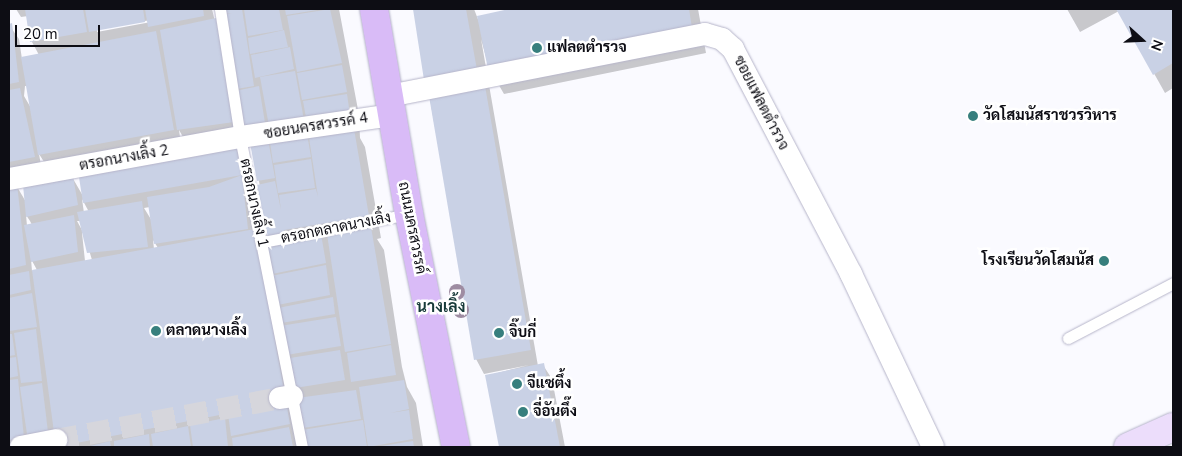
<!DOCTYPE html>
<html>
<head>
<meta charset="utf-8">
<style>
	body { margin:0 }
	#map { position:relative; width:1182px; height:456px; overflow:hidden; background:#fafaff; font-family:"Nunito Sans",Sarabun,sans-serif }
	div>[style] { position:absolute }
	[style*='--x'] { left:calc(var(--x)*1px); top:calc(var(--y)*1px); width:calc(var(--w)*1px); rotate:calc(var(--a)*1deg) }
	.shadow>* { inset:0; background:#0003 }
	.building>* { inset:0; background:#c9d1e5 }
	.street-tunnel>* { height:22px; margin-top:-11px; transform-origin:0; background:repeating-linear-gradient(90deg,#d6d6dc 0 22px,transparent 0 33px) }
	.roads { filter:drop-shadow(0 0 1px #b6b5ca) drop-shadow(0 0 1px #b6b5ca) }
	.lane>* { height:11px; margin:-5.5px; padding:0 5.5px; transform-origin:5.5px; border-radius:5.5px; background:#fff }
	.street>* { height:22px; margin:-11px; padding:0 11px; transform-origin:11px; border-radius:11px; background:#fff }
	.secondary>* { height:28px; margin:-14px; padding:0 14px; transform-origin:14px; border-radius:14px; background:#ecddfb }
	.primary>* { height:28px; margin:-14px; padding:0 14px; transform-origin:14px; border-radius:14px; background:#d9bbf7 }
	.trees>* { width:16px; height:16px; margin:-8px; border-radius:50%; background:#9e8ca2 }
	.dots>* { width:14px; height:14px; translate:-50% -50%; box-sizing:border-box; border:2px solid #fff; border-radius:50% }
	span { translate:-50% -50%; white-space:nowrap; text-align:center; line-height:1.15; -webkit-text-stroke:5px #fff; paint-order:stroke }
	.poi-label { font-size:15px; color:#0d0d14; font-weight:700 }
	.left { translate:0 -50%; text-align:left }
	.right { translate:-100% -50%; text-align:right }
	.street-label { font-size:15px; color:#0d0d14 }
	.neighbourhood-label { font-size:16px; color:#163938; font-weight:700 }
	.frame { position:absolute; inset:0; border:10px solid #0d0d14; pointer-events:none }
	.north { position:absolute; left:1117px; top:15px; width:50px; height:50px; -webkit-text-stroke:4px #fff; paint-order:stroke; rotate:110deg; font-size:14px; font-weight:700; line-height:20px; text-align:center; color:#0d0d14 }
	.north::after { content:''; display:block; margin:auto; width:18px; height:22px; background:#0d0d14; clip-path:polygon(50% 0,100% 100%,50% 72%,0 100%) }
	.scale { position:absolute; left:15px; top:25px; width:85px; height:22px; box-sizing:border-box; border:2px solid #0d0d14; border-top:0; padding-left:6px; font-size:15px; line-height:18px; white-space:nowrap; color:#0d0d14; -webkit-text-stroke:4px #fff; paint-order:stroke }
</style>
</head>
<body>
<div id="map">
	<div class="shadow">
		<i style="clip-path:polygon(evenodd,16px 9px,212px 9px,242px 136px,187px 144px,179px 130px,181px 144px,48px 168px,39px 154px,42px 171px,9px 177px,9px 25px,19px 39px,22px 59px,39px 55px,32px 42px,28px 16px,21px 17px,16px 9px,151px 20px,151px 22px,97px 32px,97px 29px,151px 20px,16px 9px,25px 86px,27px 86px,31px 108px,24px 96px,25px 86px)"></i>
		<i style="clip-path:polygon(evenodd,225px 9px,339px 9px,359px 115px,360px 138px,365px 147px,381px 238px,377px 239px,384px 250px,402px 367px,407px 387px,416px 403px,423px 447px,306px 447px,292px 362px,284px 349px,297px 447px,9px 447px,9px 187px,16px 185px,26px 202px,72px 177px,83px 196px,235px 144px,254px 230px,273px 244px,238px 89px,225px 9px,82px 199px,89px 212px,84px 213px,82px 199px,225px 9px,150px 207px,152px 221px,144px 208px,150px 207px,225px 9px,26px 215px,30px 221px,32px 225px,27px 226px,26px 215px,225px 9px,77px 221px,81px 221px,83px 232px,77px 221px,225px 9px,82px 233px,84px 233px,92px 260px,85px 261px,82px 233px,225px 9px,153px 240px,158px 248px,154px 249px,153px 240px,225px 9px,31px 259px,37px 270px,32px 271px,31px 259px,225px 9px,270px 269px,275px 276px,271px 277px,270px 269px)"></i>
		<i style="clip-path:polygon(414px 9px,474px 9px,481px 27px,510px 9px,698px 9px,706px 53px,504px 94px,489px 68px,481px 39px,538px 366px,543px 365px,552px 379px,565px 447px,500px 447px,486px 376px,529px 365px,484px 374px,476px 359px)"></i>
		<i style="clip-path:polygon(1067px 9px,1173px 9px,1173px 88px,1165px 93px,1119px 11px,1080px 32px)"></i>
	</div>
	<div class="building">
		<i style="clip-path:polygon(25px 9px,83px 9px,87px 32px,30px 42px)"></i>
		<i style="clip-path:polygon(85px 9px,143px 9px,145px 22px,89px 32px)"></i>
		<i style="clip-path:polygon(145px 9px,203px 9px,204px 16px,148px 27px)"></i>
		<i style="clip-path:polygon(223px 9px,242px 9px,254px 86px,236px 89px,224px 15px,232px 13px,224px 14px)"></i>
		<i style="clip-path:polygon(244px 9px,279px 9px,283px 30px,248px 36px)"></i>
		<i style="clip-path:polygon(285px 9px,317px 9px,317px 10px,286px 15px)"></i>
		<i style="clip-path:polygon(330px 9px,342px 63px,297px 72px,287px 16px)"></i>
		<i style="clip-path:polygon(413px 9px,466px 9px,477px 70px,424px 80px)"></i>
		<i style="clip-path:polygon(689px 9px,692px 28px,488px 69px,477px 16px,509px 9px)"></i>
		<i style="clip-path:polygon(1116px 9px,1173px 9px,1173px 63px,1153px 75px)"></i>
		<i style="clip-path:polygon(216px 18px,234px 122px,177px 130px,160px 30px)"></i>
		<i style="clip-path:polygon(12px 23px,19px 82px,9px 84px,9px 24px)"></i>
		<i style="clip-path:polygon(284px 30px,288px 47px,250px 54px,248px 38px)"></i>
		<i style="clip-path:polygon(156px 31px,174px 130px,38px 155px,21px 57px)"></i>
		<i style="clip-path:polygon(290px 47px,294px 69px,255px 78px,251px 55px)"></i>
		<i style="clip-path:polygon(342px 65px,347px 92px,302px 100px,297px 73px)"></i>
		<i style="clip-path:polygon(295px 71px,304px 120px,269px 126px,260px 77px)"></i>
		<i style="clip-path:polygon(259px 86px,266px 129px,242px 133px,235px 91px)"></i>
		<i style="clip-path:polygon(485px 86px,531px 350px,474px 360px,429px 96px)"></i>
		<i style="clip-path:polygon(20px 88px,35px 157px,9px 162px,9px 90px)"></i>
		<i style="clip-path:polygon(347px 94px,350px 115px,307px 123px,303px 101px)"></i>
		<i style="clip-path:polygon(353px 123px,369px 216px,284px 230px,285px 234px,268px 237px,257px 185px,275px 181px,281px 210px,279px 195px,316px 189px,318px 197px,308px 131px)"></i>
		<i style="clip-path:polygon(306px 128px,311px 157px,273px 163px,269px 135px)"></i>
		<i style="clip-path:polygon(267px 134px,275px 178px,257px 181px,249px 137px)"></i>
		<i style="clip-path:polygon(236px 142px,242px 175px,248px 229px,154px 244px,147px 197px,209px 187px,242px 175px,83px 203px,78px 171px)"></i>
		<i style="clip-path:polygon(311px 159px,315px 188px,278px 193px,274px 165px)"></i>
		<i style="clip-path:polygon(73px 176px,78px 205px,26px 217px,23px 185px)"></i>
		<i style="clip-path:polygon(17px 184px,26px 265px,9px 269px,9px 186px)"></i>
		<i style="clip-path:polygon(142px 201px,148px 247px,87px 253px,77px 212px)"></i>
		<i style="clip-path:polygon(74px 215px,78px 252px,31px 262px,24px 225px)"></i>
		<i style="clip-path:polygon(371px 227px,391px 344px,345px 352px,327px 234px)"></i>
		<i style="clip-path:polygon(255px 229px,290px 424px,231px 436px,228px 414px,245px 410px,56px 447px,32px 270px)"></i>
		<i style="clip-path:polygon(321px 234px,326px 263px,272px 274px,265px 244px)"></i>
		<i style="clip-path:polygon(326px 265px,330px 295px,277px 305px,271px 276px)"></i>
		<i style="clip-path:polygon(29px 271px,31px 290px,9px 295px,9px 275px)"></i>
		<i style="clip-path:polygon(32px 293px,37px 327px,9px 331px,9px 298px)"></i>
		<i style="clip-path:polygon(333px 297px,335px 314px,281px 323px,278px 308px)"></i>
		<i style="clip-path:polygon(336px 317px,341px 346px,286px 355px,280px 326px)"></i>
		<i style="clip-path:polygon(36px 329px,42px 381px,21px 383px,14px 333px)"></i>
		<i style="clip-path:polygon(9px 334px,12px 334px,15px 355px,9px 356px)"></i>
		<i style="clip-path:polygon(391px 345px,396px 375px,351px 382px,347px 353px)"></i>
		<i style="clip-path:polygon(340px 350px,345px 380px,295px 388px,290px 358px)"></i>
		<i style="clip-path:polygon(16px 357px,18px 376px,9px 378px,9px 358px)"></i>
		<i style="clip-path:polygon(544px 363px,560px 447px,499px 447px,485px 375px)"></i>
		<i style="clip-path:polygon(18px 379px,24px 438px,9px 440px,9px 380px)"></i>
		<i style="clip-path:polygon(404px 380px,409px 409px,390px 413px,409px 410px,413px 439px,368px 447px,359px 387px)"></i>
		<i style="clip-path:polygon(42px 383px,48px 432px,27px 434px,20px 387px)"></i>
		<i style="clip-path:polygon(356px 390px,361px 419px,303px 428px,297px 398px)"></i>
		<i style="clip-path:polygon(225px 418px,228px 447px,193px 447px,190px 425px)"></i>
		<i style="clip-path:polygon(363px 420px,367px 447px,305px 447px,302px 430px)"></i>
		<i style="clip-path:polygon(188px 426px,191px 447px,153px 447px,151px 434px)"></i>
		<i style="clip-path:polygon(289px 427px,293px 447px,233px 447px,232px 438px)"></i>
		<i style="clip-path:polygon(149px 434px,150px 447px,114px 447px,114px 441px)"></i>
		<i style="clip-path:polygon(110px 441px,111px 447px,86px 447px)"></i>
		<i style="clip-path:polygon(413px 441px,414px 447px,381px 447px,381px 446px)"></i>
	</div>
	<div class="street-tunnel">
		<i style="--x:56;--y:440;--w:228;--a:-10.6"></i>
	</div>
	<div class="roads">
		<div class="lane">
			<i style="--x:220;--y:9;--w:130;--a:81.1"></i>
			<i style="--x:240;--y:137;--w:316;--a:78.7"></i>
			<i style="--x:262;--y:242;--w:150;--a:-10.8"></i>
			<i style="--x:1068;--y:338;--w:119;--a:-27.6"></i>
		</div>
		<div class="street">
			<i style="--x:389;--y:96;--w:322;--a:-11.1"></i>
			<i style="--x:705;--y:34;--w:18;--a:16"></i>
			<i style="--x:722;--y:39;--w:15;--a:42"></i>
			<i style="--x:733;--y:49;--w:254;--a:62.3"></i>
			<i style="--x:851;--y:274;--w:191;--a:64.6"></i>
			<i style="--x:9;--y:179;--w:235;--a:-10.3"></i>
			<i style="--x:240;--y:137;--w:154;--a:-8.2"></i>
			<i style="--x:280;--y:398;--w:12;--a:-9"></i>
			<i style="--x:21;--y:447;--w:36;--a:-11"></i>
		</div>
		<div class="secondary">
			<i style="--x:1128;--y:447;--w:49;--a:-24"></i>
		</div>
		<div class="primary">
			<i style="--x:374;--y:9;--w:208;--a:80.3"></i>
			<i style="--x:409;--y:214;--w:238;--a:78.6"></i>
		</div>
	</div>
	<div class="trees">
		<i style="left:457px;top:292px"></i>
		<i style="left:461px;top:310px"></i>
	</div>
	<div class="dots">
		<i style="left:537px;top:48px;background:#377f7d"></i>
		<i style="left:973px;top:116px;background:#377f7d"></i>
		<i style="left:1104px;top:261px;background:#377f7d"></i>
		<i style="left:156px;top:331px;background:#377f7d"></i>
		<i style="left:499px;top:333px;background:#377f7d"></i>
		<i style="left:517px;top:384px;background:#377f7d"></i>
		<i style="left:523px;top:412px;background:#377f7d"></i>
	</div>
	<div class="poi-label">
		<span class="left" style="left:547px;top:48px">แฟลตตำรวจ</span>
		<span class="left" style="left:983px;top:116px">วัดโสมนัสราชวรวิหาร</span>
		<span class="right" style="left:1094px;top:261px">โรงเรียนวัดโสมนัส</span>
		<span class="left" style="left:166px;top:331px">ตลาดนางเลิ้ง</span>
		<span class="left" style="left:509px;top:333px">จิ๊บกี่</span>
		<span class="left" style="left:527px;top:384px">จีแซตึ้ง</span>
		<span class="left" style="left:533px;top:412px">จี่อันตึ๊ง</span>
	</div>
	<div class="street-label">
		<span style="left:761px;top:103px;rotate:63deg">ซอยแฟลตตำรวจ</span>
		<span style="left:316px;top:126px;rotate:-9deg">ซอยนครสวรรค์ 4</span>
		<span style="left:124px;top:158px;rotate:-10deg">ตรอกนางเลิ้ง 2</span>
		<span style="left:254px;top:203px;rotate:78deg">ตรอกนางเลิ้ง 1</span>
		<span style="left:336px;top:228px;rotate:-11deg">ตรอกตลาดนางเลิ้ง</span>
		<span style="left:412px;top:228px;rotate:79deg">ถนนนครสวรรค์</span>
	</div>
	<div class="neighbourhood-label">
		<span style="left:441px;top:307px">นางเลิ้ง</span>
	</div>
	<div class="frame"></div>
	<div class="north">N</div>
	<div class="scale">20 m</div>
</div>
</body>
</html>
